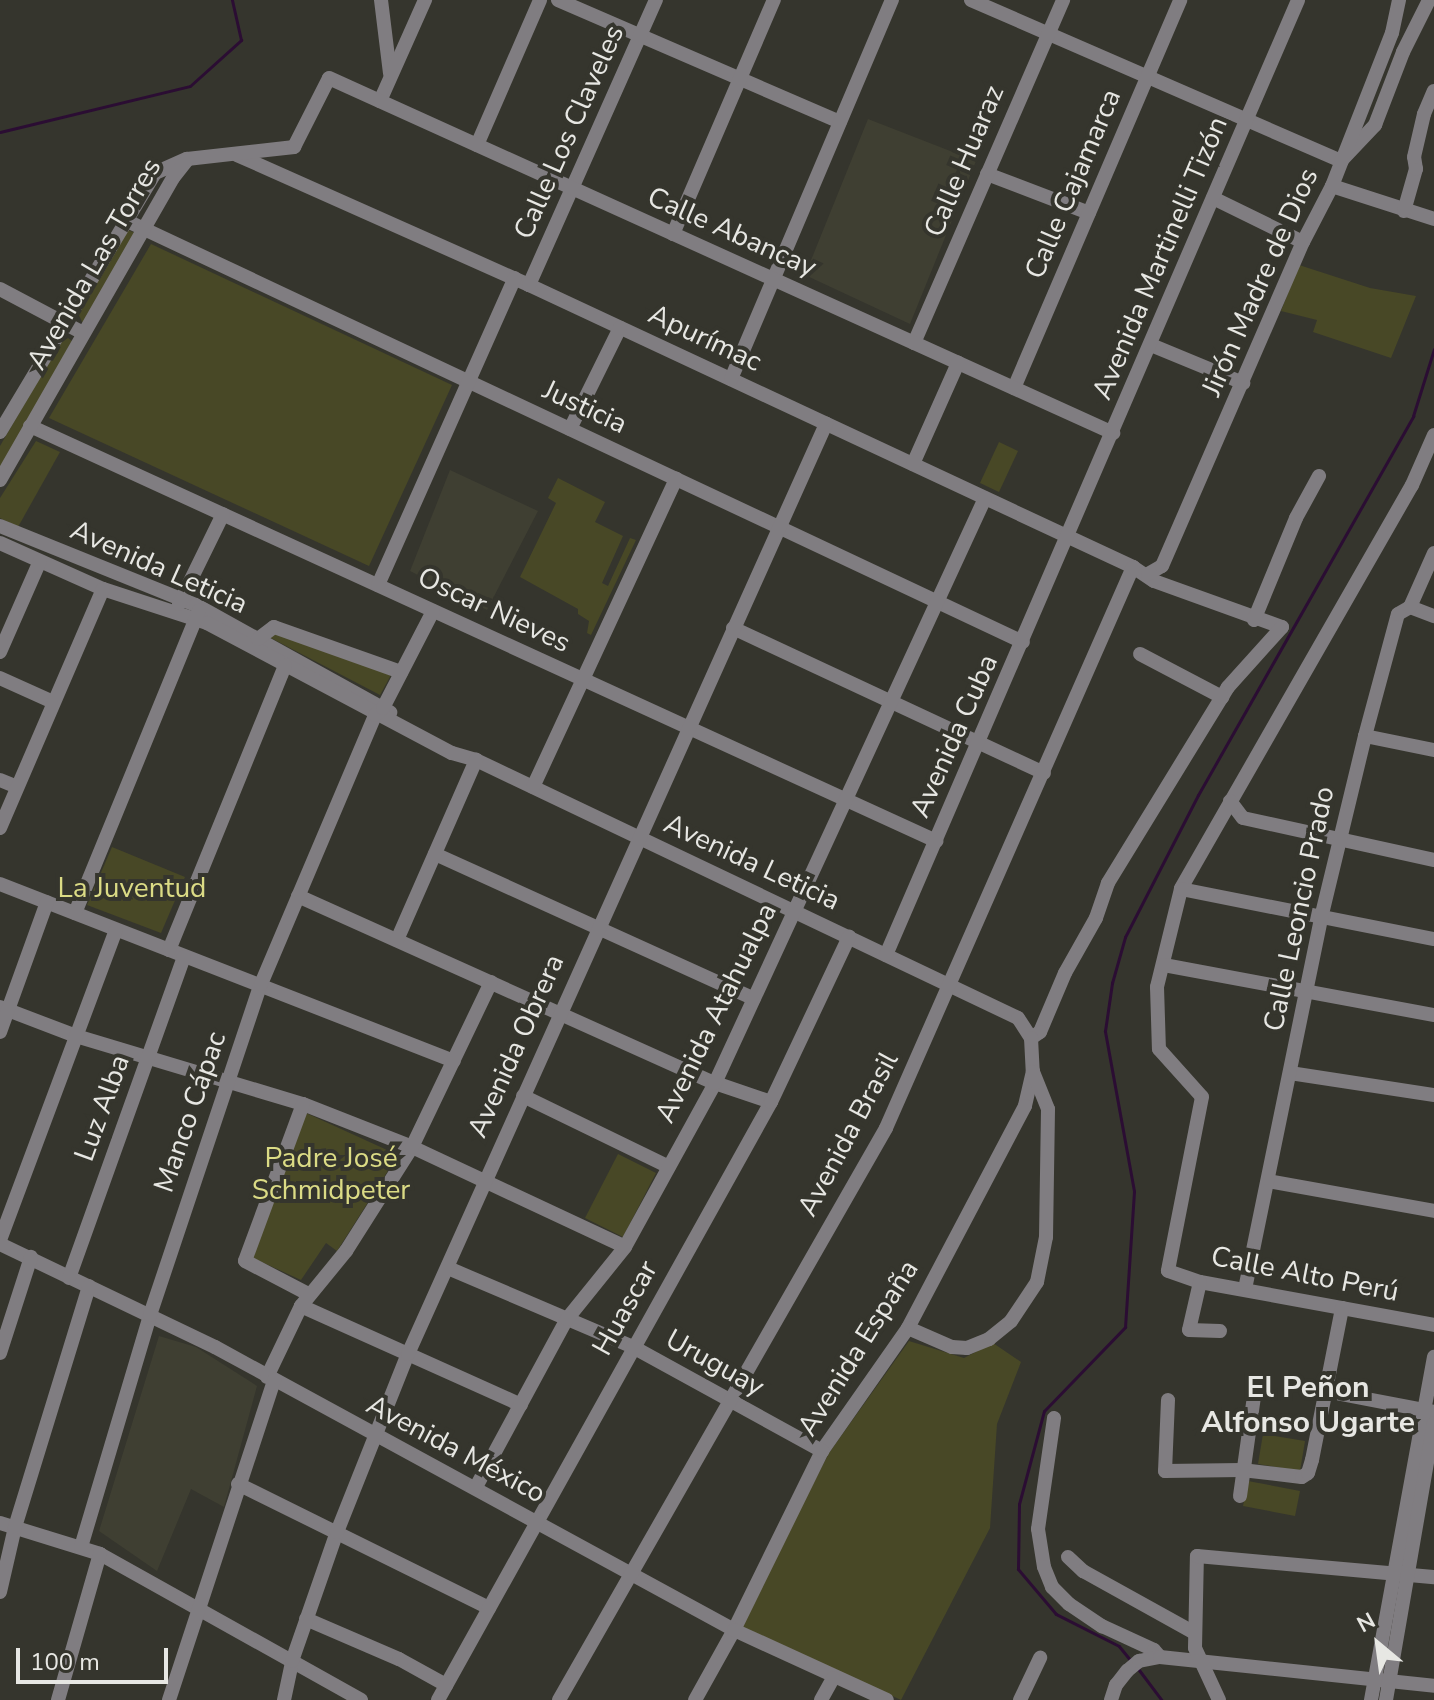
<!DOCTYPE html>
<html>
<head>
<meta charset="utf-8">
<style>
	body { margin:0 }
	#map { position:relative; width:1434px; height:1700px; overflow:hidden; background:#35352d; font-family:"Nunito Sans",sans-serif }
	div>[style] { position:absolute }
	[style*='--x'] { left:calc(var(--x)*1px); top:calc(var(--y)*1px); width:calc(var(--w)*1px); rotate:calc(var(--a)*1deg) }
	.built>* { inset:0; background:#3f3f32 }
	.green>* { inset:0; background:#484826 }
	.stream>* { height:3px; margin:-1.5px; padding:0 1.5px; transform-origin:1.5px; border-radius:1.5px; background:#2b0d33 }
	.minor>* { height:14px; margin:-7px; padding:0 7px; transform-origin:7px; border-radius:7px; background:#807d81 }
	span { translate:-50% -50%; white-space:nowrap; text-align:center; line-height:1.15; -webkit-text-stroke:8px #35352d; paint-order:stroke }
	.street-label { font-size:28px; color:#e7e7e3 }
	.park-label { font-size:28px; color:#dbdb85 }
	.neighbourhood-label { font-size:30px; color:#e7e7e3; font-weight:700 }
	.north { position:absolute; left:1338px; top:1604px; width:80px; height:80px; -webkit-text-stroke:6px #35352d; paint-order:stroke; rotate:331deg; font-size:22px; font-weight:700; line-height:32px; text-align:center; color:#e7e7e3 }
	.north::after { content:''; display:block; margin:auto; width:28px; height:36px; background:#e7e7e3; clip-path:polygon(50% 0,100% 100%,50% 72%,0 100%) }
	.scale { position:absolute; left:16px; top:1648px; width:152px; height:36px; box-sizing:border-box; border:4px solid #e7e7e3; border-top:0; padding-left:10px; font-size:24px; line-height:28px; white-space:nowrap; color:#e7e7e3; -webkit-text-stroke:6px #35352d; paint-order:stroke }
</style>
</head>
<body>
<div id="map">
	<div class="built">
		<i style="clip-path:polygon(868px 119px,976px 161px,910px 324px,805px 275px)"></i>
		<i style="clip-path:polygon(450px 470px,538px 511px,487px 610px,410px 571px)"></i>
		<i style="clip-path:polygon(159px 1336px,196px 1347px,257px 1386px,224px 1507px,191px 1489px,157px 1571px,99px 1531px)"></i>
	</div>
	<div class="green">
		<i style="clip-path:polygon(128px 230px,135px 233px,86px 321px,82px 322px,78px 313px)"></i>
		<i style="clip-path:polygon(151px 244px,452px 385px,369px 566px,49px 418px)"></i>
		<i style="clip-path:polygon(1299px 265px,1370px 288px,1416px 296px,1391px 358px,1313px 332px,1317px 320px,1281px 311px)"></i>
		<i style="clip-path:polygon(68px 338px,72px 341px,0 473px,0 446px,60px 343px)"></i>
		<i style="clip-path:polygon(36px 441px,60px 452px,18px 527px,0 518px,0 498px)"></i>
		<i style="clip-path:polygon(999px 442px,1018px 451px,999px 492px,980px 483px)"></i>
		<i style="clip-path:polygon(558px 478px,605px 502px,595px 522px,623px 536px,602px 583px,608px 586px,630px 538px,636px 540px,591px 635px,587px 633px,589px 621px,578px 614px,578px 609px,520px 577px,556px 503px,548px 498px)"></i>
		<i style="clip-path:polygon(273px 629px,391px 675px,380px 695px,267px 636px)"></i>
		<i style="clip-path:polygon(112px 847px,185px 877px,161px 933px,87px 905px)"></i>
		<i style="clip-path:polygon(306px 1113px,398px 1155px,337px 1251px,326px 1243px,301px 1280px,251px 1257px)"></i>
		<i style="clip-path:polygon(618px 1154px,656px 1173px,623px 1237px,585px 1218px)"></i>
		<i style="clip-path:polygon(909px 1341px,964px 1358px,993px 1343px,1021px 1362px,997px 1424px,990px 1528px,901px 1700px,740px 1626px,829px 1453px)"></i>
		<i style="clip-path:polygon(1263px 1434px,1305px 1441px,1300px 1471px,1258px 1464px)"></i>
		<i style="clip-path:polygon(1248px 1481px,1300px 1491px,1295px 1516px,1243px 1506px)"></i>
	</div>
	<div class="stream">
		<i style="--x:0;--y:132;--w:195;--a:-13.6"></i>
		<i style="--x:190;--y:86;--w:69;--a:-42"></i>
		<i style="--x:241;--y:40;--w:41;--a:-102.7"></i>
		<i style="--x:1131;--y:1661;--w:19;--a:-129"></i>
		<i style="--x:1119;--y:1646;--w:71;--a:-153.1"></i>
		<i style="--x:1056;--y:1614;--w:59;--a:-130.2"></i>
		<i style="--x:1018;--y:1569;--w:65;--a:-89.1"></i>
		<i style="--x:1019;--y:1504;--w:96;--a:-75"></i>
		<i style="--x:1044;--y:1411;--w:117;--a:-46"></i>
		<i style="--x:1125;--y:1327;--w:136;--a:-86.2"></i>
		<i style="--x:1134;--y:1191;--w:163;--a:-100.3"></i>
		<i style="--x:1105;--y:1031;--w:49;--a:-81.7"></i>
		<i style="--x:1112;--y:983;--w:48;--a:-74.2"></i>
		<i style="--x:1125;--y:937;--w:160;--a:-62.8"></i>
		<i style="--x:1198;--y:795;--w:436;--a:-60.4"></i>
		<i style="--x:1413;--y:416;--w:70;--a:-72.6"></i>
		<i style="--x:1139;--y:1670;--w:38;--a:53"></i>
	</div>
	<div class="minor">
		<i style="--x:381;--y:0;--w:74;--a:83"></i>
		<i style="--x:558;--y:0;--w:307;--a:23.4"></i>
		<i style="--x:971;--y:0;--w:404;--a:23.5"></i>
		<i style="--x:1341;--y:161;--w:50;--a:-46.6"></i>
		<i style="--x:1375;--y:125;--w:78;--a:-69"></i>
		<i style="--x:1403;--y:52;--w:58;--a:-63.4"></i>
		<i style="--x:380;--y:101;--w:111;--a:-66"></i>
		<i style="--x:477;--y:145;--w:158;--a:-66.5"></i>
		<i style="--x:237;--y:155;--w:320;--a:24"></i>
		<i style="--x:529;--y:285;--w:667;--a:25.03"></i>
		<i style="--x:1133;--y:567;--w:25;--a:34"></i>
		<i style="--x:1154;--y:581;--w:136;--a:19.8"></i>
		<i style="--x:1282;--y:627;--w:81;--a:132"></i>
		<i style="--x:1228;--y:687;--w:230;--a:121.5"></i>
		<i style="--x:1108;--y:883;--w:37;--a:109"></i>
		<i style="--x:1096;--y:918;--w:63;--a:119.4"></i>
		<i style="--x:1065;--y:973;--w:64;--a:113"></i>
		<i style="--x:1040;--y:1032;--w:11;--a:146"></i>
		<i style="--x:987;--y:174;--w:109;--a:20.9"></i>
		<i style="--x:1332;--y:186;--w:107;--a:17.9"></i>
		<i style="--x:1213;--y:198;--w:100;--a:26.1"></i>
		<i style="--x:1404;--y:211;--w:44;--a:-74.1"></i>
		<i style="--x:1416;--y:169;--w:12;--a:-99"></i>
		<i style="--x:1414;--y:157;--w:44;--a:-76.9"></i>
		<i style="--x:1424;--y:114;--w:25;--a:-67"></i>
		<i style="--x:125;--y:220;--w:992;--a:25.17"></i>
		<i style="--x:673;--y:234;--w:255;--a:-66.7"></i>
		<i style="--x:529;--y:285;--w:312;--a:-66"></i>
		<i style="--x:0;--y:289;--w:94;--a:27.9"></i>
		<i style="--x:914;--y:343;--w:374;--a:-66.5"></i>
		<i style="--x:1151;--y:345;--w:100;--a:22.4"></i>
		<i style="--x:731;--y:379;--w:412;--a:-67"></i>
		<i style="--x:1014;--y:388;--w:422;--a:-66.8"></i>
		<i style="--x:30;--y:426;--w:997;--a:24.61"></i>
		<i style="--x:570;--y:429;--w:113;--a:-63.7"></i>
		<i style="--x:0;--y:432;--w:302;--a:-59.1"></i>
		<i style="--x:155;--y:173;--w:35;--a:-24"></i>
		<i style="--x:187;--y:159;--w:108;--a:-6.4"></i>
		<i style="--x:294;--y:147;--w:77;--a:-63.1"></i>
		<i style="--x:329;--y:78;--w:861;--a:24.36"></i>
		<i style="--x:1434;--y:435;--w:55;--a:113.7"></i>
		<i style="--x:1412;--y:485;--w:465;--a:119.8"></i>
		<i style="--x:1181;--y:889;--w:101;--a:103.8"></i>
		<i style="--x:1157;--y:987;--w:62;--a:88.2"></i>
		<i style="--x:1159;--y:1049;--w:64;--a:48.1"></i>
		<i style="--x:1202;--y:1097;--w:177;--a:101.1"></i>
		<i style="--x:1168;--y:1271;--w:34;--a:19"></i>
		<i style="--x:1200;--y:1282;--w:238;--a:10.4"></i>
		<i style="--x:913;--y:464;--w:111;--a:-66"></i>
		<i style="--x:0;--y:480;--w:348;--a:-60.2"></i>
		<i style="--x:173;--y:178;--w:23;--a:-52"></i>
		<i style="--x:0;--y:526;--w:211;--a:22"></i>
		<i style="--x:196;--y:605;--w:222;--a:28.9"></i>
		<i style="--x:0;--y:543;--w:113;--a:24.1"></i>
		<i style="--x:103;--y:589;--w:109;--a:18.1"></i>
		<i style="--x:207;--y:623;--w:277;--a:28"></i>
		<i style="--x:452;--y:753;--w:25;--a:16"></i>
		<i style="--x:476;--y:760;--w:600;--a:25.46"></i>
		<i style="--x:1018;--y:1018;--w:24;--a:57"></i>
		<i style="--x:1031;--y:1038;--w:33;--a:87"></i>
		<i style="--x:1033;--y:1071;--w:36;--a:103"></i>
		<i style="--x:1025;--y:1106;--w:251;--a:117.8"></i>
		<i style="--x:908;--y:1328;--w:150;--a:125"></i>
		<i style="--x:822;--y:1451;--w:199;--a:116.2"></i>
		<i style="--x:734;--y:1630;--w:80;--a:119.1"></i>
		<i style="--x:1148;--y:574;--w:16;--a:-30"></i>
		<i style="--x:1162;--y:566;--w:353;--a:-66.5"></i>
		<i style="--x:1303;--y:242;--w:63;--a:-62.6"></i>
		<i style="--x:1332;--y:186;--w:164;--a:-68.6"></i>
		<i style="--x:1392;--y:33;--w:34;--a:-78"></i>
		<i style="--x:378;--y:585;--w:336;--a:-66"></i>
		<i style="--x:179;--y:604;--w:100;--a:-63.9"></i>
		<i style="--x:1410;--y:607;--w:26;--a:21"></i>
		<i style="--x:1254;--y:620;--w:110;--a:-67.6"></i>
		<i style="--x:1296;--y:518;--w:48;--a:-61.3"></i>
		<i style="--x:733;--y:628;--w:343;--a:25"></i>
		<i style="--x:258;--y:639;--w:20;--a:-37"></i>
		<i style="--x:274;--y:627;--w:135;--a:19.5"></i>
		<i style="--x:0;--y:652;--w:99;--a:-66.3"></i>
		<i style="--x:1140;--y:654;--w:93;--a:27.7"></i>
		<i style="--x:0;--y:678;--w:58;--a:24.4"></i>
		<i style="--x:1365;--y:736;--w:70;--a:11.5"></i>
		<i style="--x:0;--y:780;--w:18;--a:22"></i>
		<i style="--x:533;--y:787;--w:340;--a:-65.1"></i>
		<i style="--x:1230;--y:801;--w:21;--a:53"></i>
		<i style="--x:1243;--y:818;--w:196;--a:12.4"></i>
		<i style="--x:0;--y:828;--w:260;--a:-66.7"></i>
		<i style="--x:435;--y:854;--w:350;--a:24.4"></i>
		<i style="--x:0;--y:884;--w:487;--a:21.3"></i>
		<i style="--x:1181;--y:889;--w:258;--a:11.2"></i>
		<i style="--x:298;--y:896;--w:457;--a:24.2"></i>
		<i style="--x:715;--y:1083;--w:59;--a:18.7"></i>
		<i style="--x:75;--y:913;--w:327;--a:-67.7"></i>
		<i style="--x:397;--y:940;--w:197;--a:-66.3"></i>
		<i style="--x:169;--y:950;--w:307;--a:-67.8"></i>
		<i style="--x:886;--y:955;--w:1040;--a:-66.66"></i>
		<i style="--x:1164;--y:965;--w:275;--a:10.5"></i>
		<i style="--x:0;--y:1007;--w:81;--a:20.9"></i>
		<i style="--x:76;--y:1036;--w:237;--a:16.7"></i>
		<i style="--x:303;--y:1104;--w:117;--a:21.5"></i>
		<i style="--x:412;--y:1147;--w:235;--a:25.1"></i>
		<i style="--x:0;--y:1032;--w:138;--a:-70.1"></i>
		<i style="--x:1290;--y:1073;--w:146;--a:8.7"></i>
		<i style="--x:523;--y:1096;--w:162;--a:25.9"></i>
		<i style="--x:303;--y:1104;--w:167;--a:110.3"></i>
		<i style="--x:245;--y:1261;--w:73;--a:27.6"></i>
		<i style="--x:1268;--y:1181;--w:169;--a:10.2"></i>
		<i style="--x:0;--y:1240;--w:331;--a:-69.5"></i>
		<i style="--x:0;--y:1244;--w:238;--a:25.6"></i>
		<i style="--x:215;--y:1347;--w:591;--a:28.6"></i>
		<i style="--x:734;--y:1630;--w:168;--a:24.6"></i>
		<i style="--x:448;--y:1268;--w:201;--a:23.1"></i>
		<i style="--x:633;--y:1347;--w:216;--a:28.8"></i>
		<i style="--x:69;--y:1278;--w:341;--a:-70.3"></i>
		<i style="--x:1200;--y:1282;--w:49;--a:102.9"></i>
		<i style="--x:1189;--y:1330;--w:31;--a:2"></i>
		<i style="--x:1245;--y:1289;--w:379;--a:-78.4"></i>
		<i style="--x:1321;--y:918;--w:187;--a:-76.4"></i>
		<i style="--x:1365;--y:736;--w:126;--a:-74.9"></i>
		<i style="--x:1398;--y:614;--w:14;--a:-30"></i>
		<i style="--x:1410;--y:607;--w:59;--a:-66"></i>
		<i style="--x:301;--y:1306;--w:241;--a:24.2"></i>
		<i style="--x:908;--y:1328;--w:48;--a:23.4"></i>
		<i style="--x:952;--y:1347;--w:15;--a:4"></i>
		<i style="--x:967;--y:1348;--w:24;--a:-22"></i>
		<i style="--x:989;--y:1339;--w:28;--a:-39"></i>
		<i style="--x:1011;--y:1321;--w:47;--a:-56.3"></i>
		<i style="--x:1037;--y:1282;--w:46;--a:-78.7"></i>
		<i style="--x:1046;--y:1237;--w:128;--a:-89.1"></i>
		<i style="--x:1048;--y:1109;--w:40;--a:-112"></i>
		<i style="--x:0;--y:1353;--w:101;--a:-72.1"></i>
		<i style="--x:267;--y:1377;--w:79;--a:-64.4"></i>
		<i style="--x:301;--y:1306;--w:71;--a:-50.7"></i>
		<i style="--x:346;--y:1251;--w:123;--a:-57.6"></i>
		<i style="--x:412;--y:1147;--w:183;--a:-64.4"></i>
		<i style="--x:1325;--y:1391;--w:111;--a:10.9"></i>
		<i style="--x:1168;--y:1400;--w:71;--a:92.4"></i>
		<i style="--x:1165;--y:1471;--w:77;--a:-0.7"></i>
		<i style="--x:1242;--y:1470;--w:60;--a:6.7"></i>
		<i style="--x:1302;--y:1477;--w:7;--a:-34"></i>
		<i style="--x:1308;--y:1473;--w:14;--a:-73"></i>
		<i style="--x:1312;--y:1460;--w:155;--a:-78.8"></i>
		<i style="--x:1054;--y:1418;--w:112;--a:98.2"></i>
		<i style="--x:1038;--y:1529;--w:38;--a:81"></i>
		<i style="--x:1044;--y:1567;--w:22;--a:68"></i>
		<i style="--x:1052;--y:1587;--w:24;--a:45"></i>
		<i style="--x:1069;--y:1604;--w:40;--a:34"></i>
		<i style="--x:1102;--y:1626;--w:57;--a:24.8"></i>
		<i style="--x:1154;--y:1650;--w:9;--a:49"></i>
		<i style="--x:238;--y:1484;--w:280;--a:26.3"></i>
		<i style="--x:476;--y:1487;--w:191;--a:-61.6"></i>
		<i style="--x:567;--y:1319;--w:92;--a:-51.1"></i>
		<i style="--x:625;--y:1247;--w:187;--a:-61.2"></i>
		<i style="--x:715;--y:1083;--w:644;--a:-65.22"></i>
		<i style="--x:1240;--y:1496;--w:101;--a:-82"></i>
		<i style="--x:0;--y:1523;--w:105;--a:17.2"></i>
		<i style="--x:100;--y:1554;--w:299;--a:29.2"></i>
		<i style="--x:81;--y:1547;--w:242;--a:-73.4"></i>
		<i style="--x:150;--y:1315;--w:349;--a:-71.5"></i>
		<i style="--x:261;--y:984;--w:292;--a:-67"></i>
		<i style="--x:375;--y:715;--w:11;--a:-41"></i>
		<i style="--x:383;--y:708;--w:109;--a:-62.7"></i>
		<i style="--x:1068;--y:1557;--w:21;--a:43"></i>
		<i style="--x:1083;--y:1571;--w:128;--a:29"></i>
		<i style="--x:0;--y:1592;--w:67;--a:-77"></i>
		<i style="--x:15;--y:1527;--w:252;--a:-72.9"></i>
		<i style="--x:306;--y:1619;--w:101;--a:23.3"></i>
		<i style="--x:399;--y:1659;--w:54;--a:29"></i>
		<i style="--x:58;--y:1700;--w:152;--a:-74"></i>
		<i style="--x:169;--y:1700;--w:337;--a:-71.8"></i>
		<i style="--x:284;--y:1700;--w:40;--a:-78"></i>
		<i style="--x:292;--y:1661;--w:137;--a:-70.8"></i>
		<i style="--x:337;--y:1532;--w:192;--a:-68.3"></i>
		<i style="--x:408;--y:1354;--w:1020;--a:-65.8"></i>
		<i style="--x:438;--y:1700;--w:684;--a:-60.89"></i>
		<i style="--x:771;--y:1102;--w:183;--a:-64.7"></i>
		<i style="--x:559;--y:1700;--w:659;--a:-60.24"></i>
		<i style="--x:886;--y:1128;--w:613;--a:-66.24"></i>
		<i style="--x:821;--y:1700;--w:25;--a:-61"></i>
		<i style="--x:1020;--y:1700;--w:47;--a:-64.5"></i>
		<i style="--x:1111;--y:1700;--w:16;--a:-72"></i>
		<i style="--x:1116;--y:1685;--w:18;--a:-52"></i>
		<i style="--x:1127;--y:1671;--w:16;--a:-40"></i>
		<i style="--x:1139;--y:1661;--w:21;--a:-11"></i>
		<i style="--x:1160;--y:1657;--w:276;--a:6"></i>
		<i style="--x:1219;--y:1700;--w:57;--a:-114.8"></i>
		<i style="--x:1195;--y:1648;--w:92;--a:-88.8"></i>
		<i style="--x:1197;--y:1556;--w:238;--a:5.1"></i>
		<i style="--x:1371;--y:1700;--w:349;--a:-79.6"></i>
		<i style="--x:1386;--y:1700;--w:281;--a:-80.2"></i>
	</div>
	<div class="street-label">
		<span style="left:569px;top:132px;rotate:-66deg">Calle Los Claveles</span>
		<span style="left:964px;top:161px;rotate:-67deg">Calle Huaraz</span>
		<span style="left:1073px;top:184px;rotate:-67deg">Calle Cajamarca</span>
		<span style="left:732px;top:232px;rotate:24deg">Calle Abancay</span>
		<span style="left:1160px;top:258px;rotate:-67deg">Avenida Martinelli Tizón</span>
		<span style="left:94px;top:264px;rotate:-60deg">Avenida Las Torres</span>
		<span style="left:1260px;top:282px;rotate:-66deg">Jirón Madre de Dios</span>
		<span style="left:705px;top:338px;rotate:25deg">Apurímac</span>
		<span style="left:585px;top:407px;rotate:25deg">Justicia</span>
		<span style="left:159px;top:567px;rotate:24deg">Avenida Leticia</span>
		<span style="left:494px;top:610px;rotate:25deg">Oscar Nieves</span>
		<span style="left:954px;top:736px;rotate:-66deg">Avenida Cuba</span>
		<span style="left:752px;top:862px;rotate:25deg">Avenida Leticia</span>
		<span style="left:1299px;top:909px;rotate:-78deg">Calle Leoncio Prado</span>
		<span style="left:716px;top:1013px;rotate:-64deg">Avenida Atahualpa</span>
		<span style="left:516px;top:1046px;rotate:-66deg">Avenida Obrera</span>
		<span style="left:102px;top:1108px;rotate:-70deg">Luz Alba</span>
		<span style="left:190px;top:1112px;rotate:-71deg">Manco Cápac</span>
		<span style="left:848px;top:1134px;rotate:-62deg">Avenida Brasil</span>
		<span style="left:1305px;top:1274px;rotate:11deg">Calle Alto Perú</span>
		<span style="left:625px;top:1308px;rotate:-61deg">Huascar</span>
		<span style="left:858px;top:1348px;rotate:-58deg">Avenida España</span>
		<span style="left:715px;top:1363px;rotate:29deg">Uruguay</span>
		<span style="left:456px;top:1449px;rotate:28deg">Avenida México</span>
	</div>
	<div class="park-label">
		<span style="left:132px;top:888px">La Juventud</span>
		<span style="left:331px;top:1174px">Padre José<br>Schmidpeter</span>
	</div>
	<div class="neighbourhood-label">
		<span style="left:1308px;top:1405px">El Peñon<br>Alfonso Ugarte</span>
	</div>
	<div class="north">N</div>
	<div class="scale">100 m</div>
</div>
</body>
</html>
